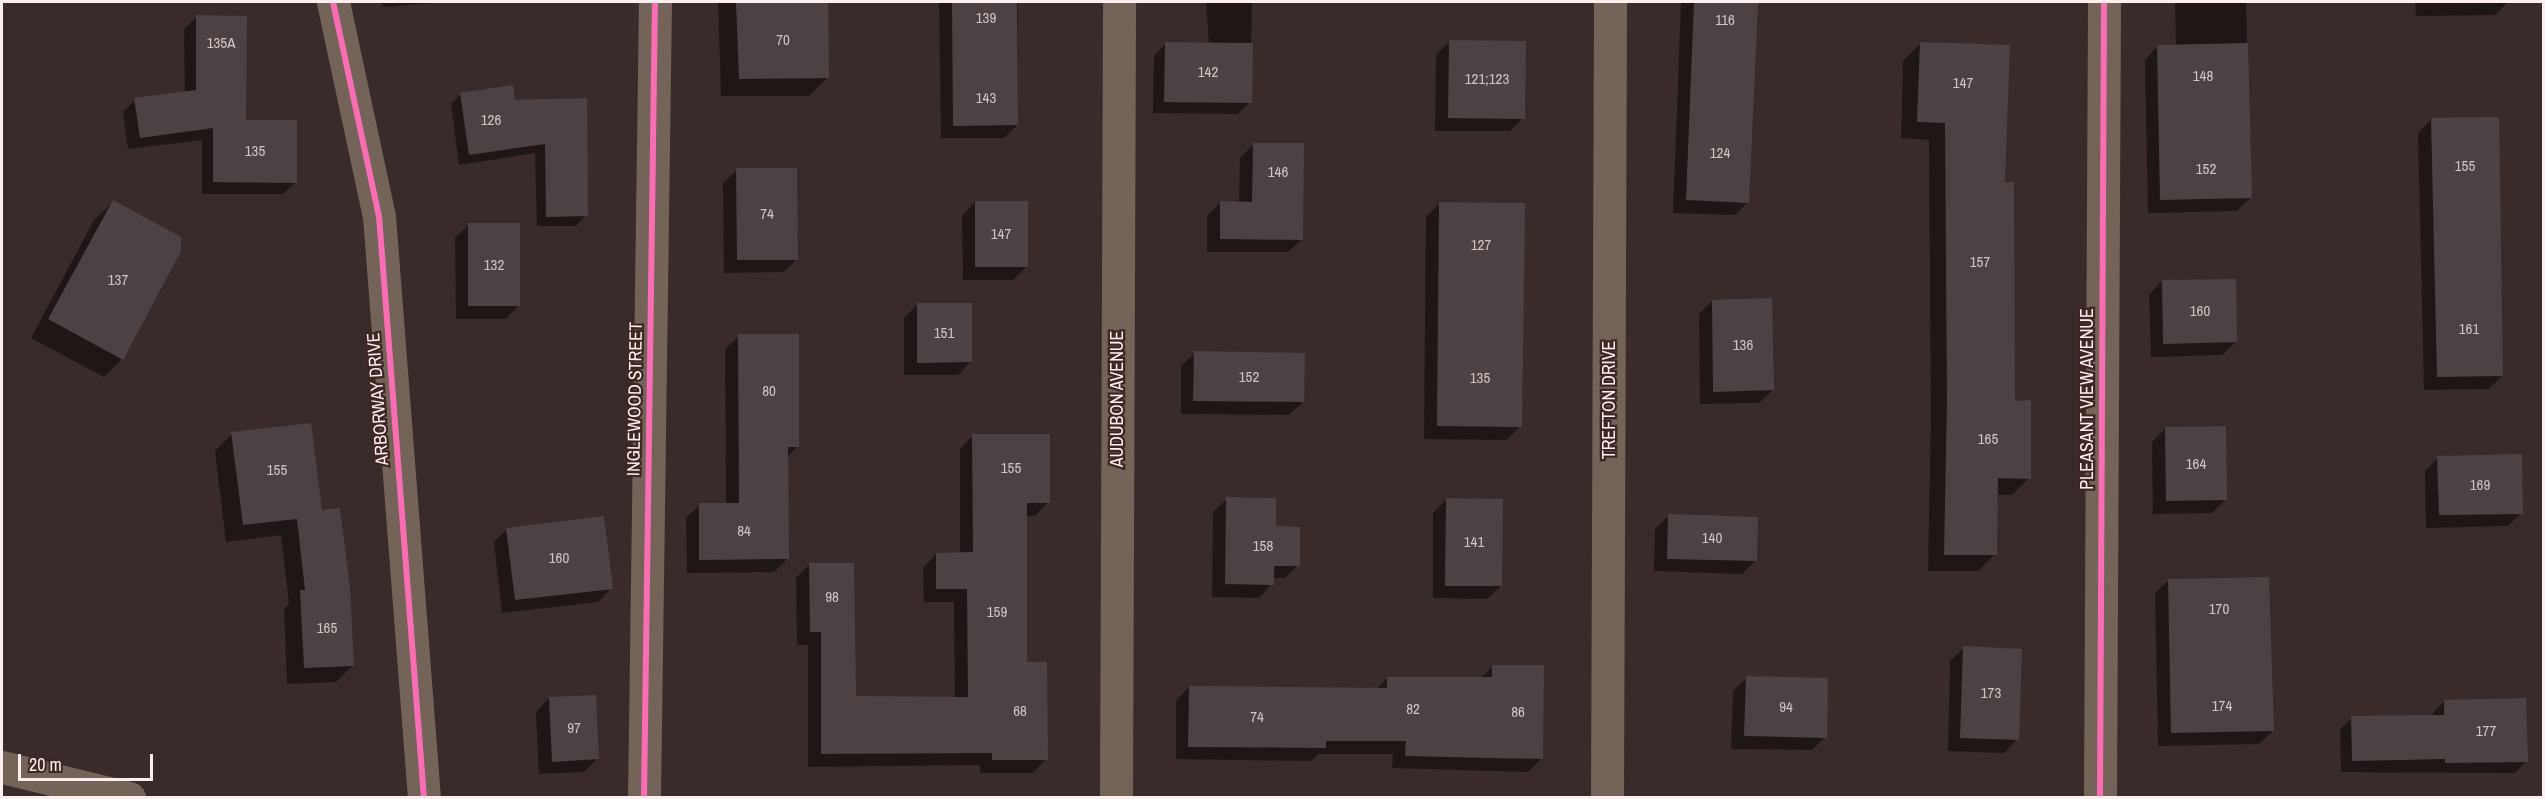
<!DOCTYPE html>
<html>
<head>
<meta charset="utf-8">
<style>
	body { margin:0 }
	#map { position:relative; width:2545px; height:799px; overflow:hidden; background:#392b29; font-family:"Archivo Narrow",sans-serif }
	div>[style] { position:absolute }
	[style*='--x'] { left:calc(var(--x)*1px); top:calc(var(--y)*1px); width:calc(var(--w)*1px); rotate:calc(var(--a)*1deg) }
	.shadow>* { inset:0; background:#0007 }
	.building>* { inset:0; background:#4d4243 }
	.street>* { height:33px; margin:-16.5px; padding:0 16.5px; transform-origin:16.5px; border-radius:16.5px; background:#746359 }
	.cycleway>* { height:6px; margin:-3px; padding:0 3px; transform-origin:3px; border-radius:3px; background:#f96db3 }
	span { translate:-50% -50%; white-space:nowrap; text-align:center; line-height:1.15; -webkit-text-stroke:4.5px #3f2623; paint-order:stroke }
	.number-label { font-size:15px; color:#d1c4c3 }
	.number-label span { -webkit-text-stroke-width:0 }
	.street-label { font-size:18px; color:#fdefee }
	.frame { position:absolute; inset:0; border:3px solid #fdefee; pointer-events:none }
	.scale { position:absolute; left:18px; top:754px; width:135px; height:27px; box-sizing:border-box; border:3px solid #fdefee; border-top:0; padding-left:8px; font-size:18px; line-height:21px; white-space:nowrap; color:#fdefee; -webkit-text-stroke:4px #3f2623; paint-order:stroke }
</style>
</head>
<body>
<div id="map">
	<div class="shadow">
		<i style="clip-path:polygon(382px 2px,444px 2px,383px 7px)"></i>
		<i style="clip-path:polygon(718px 2px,827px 2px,828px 77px,809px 96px,721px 96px)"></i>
		<i style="clip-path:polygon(939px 2px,1018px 2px,1017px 125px,1004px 138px,941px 138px)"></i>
		<i style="clip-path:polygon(1206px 2px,1252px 2px,1250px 102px,1238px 114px,1153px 113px,1154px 56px,1166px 43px,1209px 44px)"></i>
		<i style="clip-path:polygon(1681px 2px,1756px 2px,1748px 202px,1735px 215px,1673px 213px)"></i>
		<i style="clip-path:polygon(2175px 2px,2246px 2px,2250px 198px,2237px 211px,2148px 213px,2145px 60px,2158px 46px,2176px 46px)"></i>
		<i style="clip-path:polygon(2415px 2px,2508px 2px,2495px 15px,2416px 16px)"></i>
		<i style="clip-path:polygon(197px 17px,245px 121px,296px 182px,283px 194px,202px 194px,202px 140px,128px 149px,123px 112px,135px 100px,185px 93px,184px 29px)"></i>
		<i style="clip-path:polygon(1449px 42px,1523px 118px,1510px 131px,1435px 131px,1436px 55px)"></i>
		<i style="clip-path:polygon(1921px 43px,2004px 184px,2013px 402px,2029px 478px,2012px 495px,1996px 495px,1995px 554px,1978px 571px,1928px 571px,1931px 419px,1929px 140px,1901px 138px,1903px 61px)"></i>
		<i style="clip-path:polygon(461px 94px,514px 101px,585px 100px,586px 215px,576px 226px,537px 226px,535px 153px,459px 165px,451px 104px)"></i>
		<i style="clip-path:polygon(2431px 119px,2502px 376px,2489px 389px,2424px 390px,2418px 133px)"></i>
		<i style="clip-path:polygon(1253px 145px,1302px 239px,1288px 252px,1207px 252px,1207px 216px,1221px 202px,1239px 203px,1240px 158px)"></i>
		<i style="clip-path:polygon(737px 170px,797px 259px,784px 272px,724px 273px,723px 183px)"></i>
		<i style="clip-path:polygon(113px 202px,122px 359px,104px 377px,31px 338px,94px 220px)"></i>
		<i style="clip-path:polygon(975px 202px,1027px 266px,1013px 280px,963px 280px,962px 216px)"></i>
		<i style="clip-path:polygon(1439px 204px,1520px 426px,1507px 440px,1424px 439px,1426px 217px)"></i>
		<i style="clip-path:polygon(468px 225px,519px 305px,506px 319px,456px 319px,455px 238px)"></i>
		<i style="clip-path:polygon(2162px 281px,2236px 342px,2222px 355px,2151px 357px,2149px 295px)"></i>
		<i style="clip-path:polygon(1712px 301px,1773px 390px,1759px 403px,1700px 404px,1699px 314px)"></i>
		<i style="clip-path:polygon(917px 305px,971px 361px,958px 375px,904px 375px,904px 318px)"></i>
		<i style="clip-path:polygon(739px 336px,798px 446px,786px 458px,787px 559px,774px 572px,687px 573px,686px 518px,700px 505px,726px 505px,725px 349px)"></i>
		<i style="clip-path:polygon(1195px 353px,1303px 402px,1289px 415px,1181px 414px,1181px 366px)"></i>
		<i style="clip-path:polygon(2165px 429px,2226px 499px,2212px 513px,2153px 514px,2152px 442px)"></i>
		<i style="clip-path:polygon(232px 434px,321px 512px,353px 665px,336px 682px,287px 684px,284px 609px,289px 604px,281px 535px,226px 542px,215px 451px)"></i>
		<i style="clip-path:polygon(973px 435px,1048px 502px,1035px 516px,1025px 516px,1026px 663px,1046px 759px,1033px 773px,980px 773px,980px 765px,808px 767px,808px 645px,797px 645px,796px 578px,810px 564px,854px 698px,955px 699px,954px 602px,924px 602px,923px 568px,936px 554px,960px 554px,960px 449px)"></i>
		<i style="clip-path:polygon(2438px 458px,2521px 513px,2508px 526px,2426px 528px,2425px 471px)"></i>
		<i style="clip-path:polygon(1227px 499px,1274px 528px,1298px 565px,1285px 578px,1272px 578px,1272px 584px,1259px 598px,1212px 597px,1213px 512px)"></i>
		<i style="clip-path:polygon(1446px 500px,1501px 586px,1487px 599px,1433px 598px,1433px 513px)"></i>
		<i style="clip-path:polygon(1668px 516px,1755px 561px,1742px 574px,1654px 571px,1655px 529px)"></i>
		<i style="clip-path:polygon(507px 529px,611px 588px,598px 602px,502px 613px,494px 542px)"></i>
		<i style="clip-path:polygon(2169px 580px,2273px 731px,2259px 744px,2158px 746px,2155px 593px)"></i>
		<i style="clip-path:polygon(1964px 648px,2017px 739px,2004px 753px,1948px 751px,1950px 661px)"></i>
		<i style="clip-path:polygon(1493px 666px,1542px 758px,1528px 772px,1392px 768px,1393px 754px,1318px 754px,1311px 761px,1176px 759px,1176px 701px,1189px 687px,1377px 689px,1387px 678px,1480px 679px)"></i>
		<i style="clip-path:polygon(1746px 678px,1825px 737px,1812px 750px,1731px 749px,1733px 691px)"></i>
		<i style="clip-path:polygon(549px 698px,597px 759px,584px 772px,539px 774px,536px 712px)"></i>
		<i style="clip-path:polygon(2444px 701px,2526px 761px,2515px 773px,2341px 772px,2340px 729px,2352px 718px,2433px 717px,2433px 713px)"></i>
	</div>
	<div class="building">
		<i style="clip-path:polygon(736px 2px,828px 2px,829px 78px,739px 79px)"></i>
		<i style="clip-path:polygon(952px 2px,1017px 2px,1018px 125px,953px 126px)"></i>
		<i style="clip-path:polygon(1694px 2px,1758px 2px,1749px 203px,1686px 200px)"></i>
		<i style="clip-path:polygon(196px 15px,247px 16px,246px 120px,297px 120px,297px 183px,213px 182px,213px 128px,140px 138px,134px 98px,196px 90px)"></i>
		<i style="clip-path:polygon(1449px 40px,1526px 41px,1525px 119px,1448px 118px)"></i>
		<i style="clip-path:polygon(1165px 42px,1253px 43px,1252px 103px,1164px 102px)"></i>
		<i style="clip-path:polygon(1920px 42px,2010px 45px,2005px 182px,2014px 182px,2015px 401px,2031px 400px,2031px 479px,1998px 478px,1997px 555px,1944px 555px,1947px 401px,1945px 123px,1917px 122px)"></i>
		<i style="clip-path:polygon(2248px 43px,2252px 198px,2160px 200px,2157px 45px)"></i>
		<i style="clip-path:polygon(513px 85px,515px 100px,587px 98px,588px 216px,546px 217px,545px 144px,469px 155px,460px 93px)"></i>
		<i style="clip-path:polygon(2499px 117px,2503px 376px,2437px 377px,2431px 118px)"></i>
		<i style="clip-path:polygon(1253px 143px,1304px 143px,1303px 240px,1220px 239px,1220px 201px,1252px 202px)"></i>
		<i style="clip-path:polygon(736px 168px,797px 168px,798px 260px,737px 260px)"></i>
		<i style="clip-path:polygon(113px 200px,181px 237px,181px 251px,123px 360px,48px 319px)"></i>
		<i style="clip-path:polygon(975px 201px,1028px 201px,1028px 267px,975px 267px)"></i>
		<i style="clip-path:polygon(1439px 202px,1525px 203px,1522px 427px,1437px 426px)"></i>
		<i style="clip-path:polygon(468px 223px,520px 223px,520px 306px,468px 306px)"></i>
		<i style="clip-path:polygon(2236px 279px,2237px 342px,2163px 344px,2162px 280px)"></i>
		<i style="clip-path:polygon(1772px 298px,1774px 390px,1713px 392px,1712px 300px)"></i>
		<i style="clip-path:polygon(917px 303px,972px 303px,972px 362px,917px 363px)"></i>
		<i style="clip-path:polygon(738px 334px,799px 334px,799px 447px,788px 447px,789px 559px,699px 560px,699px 503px,739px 503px)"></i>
		<i style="clip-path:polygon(1194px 351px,1305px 353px,1304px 402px,1193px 401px)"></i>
		<i style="clip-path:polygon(311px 423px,322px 510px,340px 508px,350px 588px,354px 666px,304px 668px,300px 590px,305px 590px,297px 519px,243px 525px,231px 432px)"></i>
		<i style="clip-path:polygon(2226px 426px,2227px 500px,2166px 501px,2165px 427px)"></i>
		<i style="clip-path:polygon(972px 434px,1050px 434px,1050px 503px,1027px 503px,1027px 662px,1047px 662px,1048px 760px,992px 760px,992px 753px,821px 754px,821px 632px,810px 632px,809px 563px,854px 563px,856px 696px,968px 697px,967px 589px,936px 589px,936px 553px,973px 552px)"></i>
		<i style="clip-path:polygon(2522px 454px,2523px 514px,2439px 515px,2437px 456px)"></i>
		<i style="clip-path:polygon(1226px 497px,1276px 498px,1276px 526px,1300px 527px,1300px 566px,1274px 566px,1274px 585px,1225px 584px)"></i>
		<i style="clip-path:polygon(1446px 498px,1503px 499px,1502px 586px,1445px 586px)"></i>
		<i style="clip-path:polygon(1668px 514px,1758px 517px,1757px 561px,1667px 559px)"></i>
		<i style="clip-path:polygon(604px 516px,613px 589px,515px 600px,506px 528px)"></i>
		<i style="clip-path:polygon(2269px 577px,2274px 731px,2171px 733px,2168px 579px)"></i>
		<i style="clip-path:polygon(1963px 646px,2022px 649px,2019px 740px,1960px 738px)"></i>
		<i style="clip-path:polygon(1492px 665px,1544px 665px,1543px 759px,1405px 756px,1406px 741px,1326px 741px,1326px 748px,1188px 747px,1189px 686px,1387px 688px,1387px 677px,1492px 677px)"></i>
		<i style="clip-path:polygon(1746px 676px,1828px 678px,1827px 738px,1744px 736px)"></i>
		<i style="clip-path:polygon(596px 695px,599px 759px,552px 762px,549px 697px)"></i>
		<i style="clip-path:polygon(2526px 698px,2528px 762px,2445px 763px,2445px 759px,2352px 761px,2351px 716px,2444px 715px,2444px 700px)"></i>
	</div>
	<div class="street">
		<i style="--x:333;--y:2;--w:219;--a:77.9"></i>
		<i style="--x:379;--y:216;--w:584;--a:85.58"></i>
		<i style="--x:2;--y:767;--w:131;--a:13.7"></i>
		<i style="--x:644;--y:798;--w:796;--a:-89.21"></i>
		<i style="--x:1116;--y:798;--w:796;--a:-89.78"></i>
		<i style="--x:1607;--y:798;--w:796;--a:-89.78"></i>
		<i style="--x:2100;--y:798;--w:796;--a:-89.71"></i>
	</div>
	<div class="cycleway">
		<i style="--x:333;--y:2;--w:219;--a:77.9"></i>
		<i style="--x:379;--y:216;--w:584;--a:85.58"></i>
		<i style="--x:644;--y:798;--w:796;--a:-89.21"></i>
		<i style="--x:2100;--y:798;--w:796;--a:-89.71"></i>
	</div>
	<div class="number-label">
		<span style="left:986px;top:18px">139</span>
		<span style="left:1725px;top:20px">116</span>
		<span style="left:783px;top:40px">70</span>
		<span style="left:221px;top:43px">135A</span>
		<span style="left:1208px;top:72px">142</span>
		<span style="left:2203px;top:76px">148</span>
		<span style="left:1487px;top:79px">121;123</span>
		<span style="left:1963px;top:83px">147</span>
		<span style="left:986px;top:98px">143</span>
		<span style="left:491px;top:120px">126</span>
		<span style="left:255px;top:151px">135</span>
		<span style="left:1720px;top:153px">124</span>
		<span style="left:2465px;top:166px">155</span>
		<span style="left:2206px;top:169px">152</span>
		<span style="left:1278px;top:172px">146</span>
		<span style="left:767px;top:214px">74</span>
		<span style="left:1001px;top:234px">147</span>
		<span style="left:1481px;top:245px">127</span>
		<span style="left:1980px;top:262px">157</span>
		<span style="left:494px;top:265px">132</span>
		<span style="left:118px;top:280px">137</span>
		<span style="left:2200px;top:311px">160</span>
		<span style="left:2469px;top:329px">161</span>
		<span style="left:944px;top:333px">151</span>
		<span style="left:1743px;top:345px">136</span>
		<span style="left:1249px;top:377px">152</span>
		<span style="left:1480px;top:378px">135</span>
		<span style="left:769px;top:391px">80</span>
		<span style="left:1988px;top:439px">165</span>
		<span style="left:2196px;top:464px">164</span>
		<span style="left:1011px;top:468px">155</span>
		<span style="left:277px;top:470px">155</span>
		<span style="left:2480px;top:485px">169</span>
		<span style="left:744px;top:531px">84</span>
		<span style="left:1712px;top:538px">140</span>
		<span style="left:1474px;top:542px">141</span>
		<span style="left:1263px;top:546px">158</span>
		<span style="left:559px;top:558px">160</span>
		<span style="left:832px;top:597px">98</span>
		<span style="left:2219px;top:609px">170</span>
		<span style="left:997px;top:612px">159</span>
		<span style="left:327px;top:628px">165</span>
		<span style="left:1991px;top:693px">173</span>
		<span style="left:2222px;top:706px">174</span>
		<span style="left:1786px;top:707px">94</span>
		<span style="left:1413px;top:709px">82</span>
		<span style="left:1020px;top:711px">68</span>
		<span style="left:1518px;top:712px">86</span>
		<span style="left:1257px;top:717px">74</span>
		<span style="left:574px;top:728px">97</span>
		<span style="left:2486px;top:731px">177</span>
	</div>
	<div class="street-label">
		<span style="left:378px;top:399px;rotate:-94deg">ARBORWAY DRIVE</span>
		<span style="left:635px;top:399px;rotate:-89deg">INGLEWOOD STREET</span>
		<span style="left:1117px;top:399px;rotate:-90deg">AUDUBON AVENUE</span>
		<span style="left:2087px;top:399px;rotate:-90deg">PLEASANT VIEW AVENUE</span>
		<span style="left:1609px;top:400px;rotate:-90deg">TREFTON DRIVE</span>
	</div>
	<div class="frame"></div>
	<div class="scale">20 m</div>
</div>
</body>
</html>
